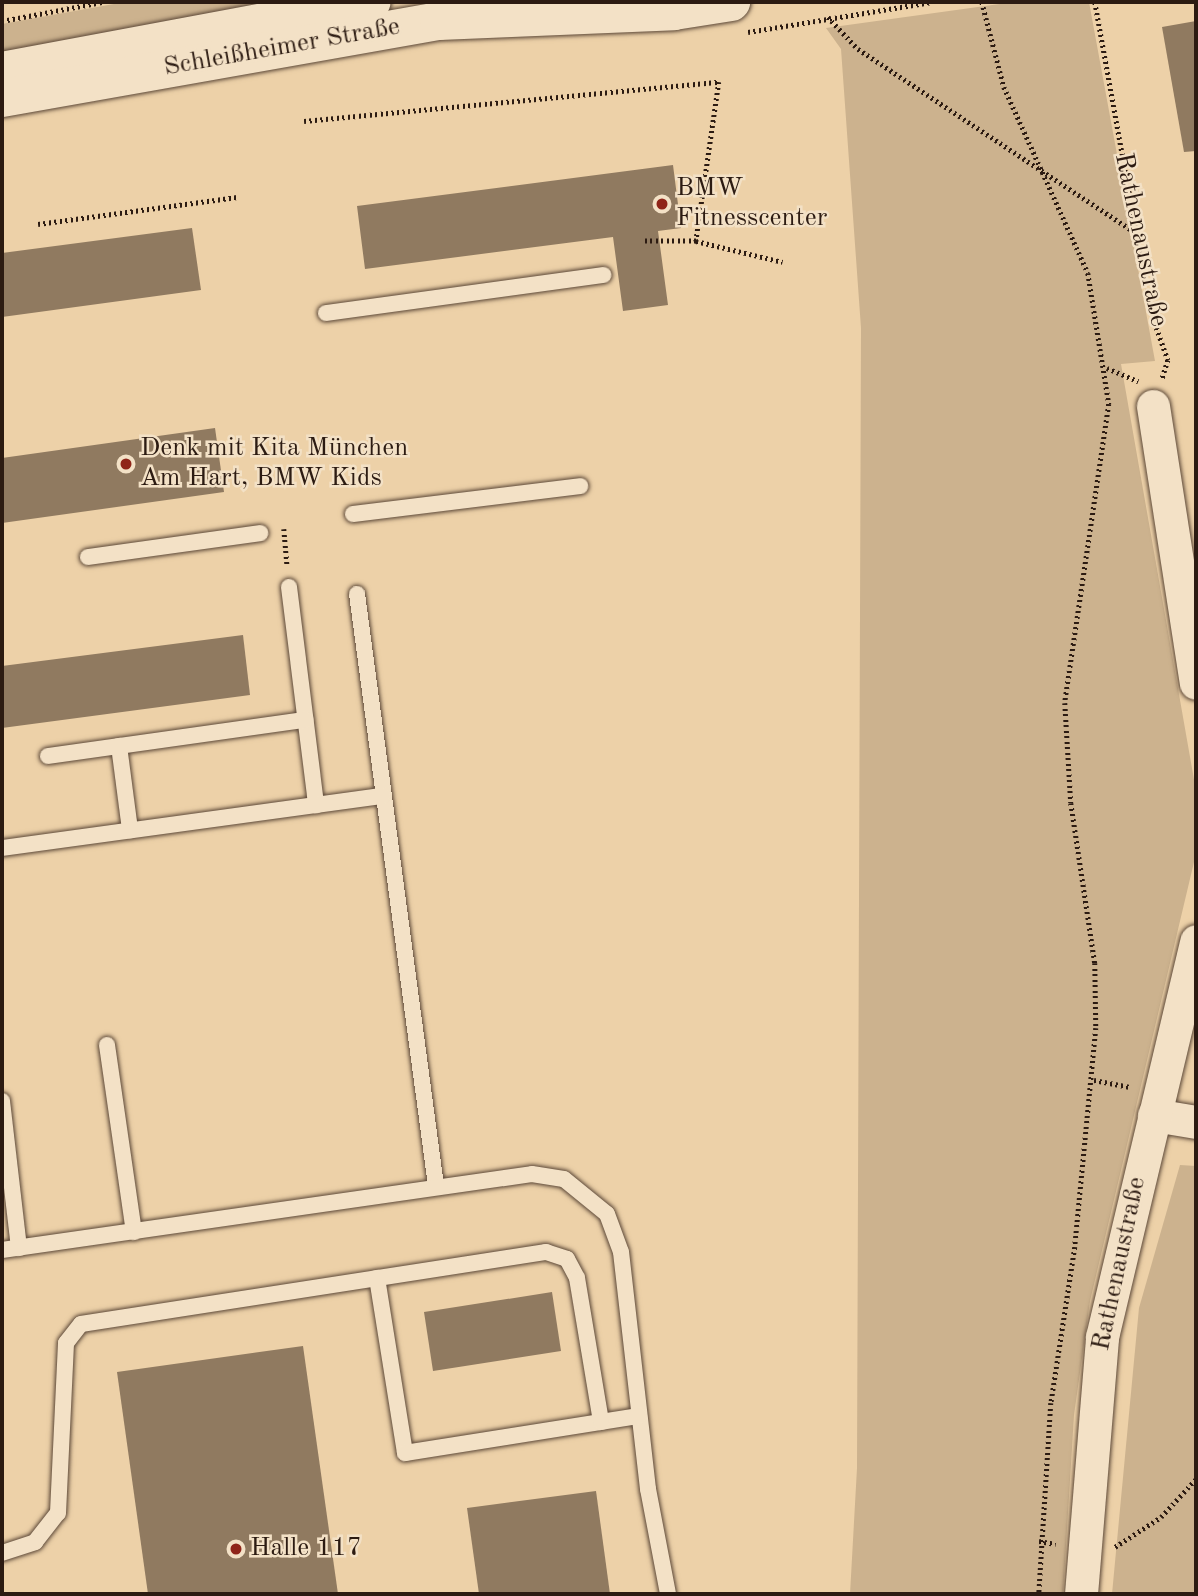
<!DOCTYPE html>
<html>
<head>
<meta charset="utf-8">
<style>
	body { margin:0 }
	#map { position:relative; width:1198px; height:1596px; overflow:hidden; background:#edd1a8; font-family:"Old Standard TT",serif }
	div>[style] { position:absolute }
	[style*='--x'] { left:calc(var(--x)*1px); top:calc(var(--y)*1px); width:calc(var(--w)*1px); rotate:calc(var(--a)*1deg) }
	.green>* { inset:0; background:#ccb28e }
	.building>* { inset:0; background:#907a60 }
	.path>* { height:4.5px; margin-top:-2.25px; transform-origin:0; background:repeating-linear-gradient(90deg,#2c1b12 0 2px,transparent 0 5.5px) }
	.roads { filter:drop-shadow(0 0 2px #5c4838) drop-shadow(0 0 2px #5c4838) }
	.lane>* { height:16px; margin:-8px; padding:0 8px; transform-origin:8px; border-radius:8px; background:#f3e1c6 }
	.street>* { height:33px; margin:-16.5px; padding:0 16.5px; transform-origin:16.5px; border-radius:16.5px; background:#f3e1c6 }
	.secondary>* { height:38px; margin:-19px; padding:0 19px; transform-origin:19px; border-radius:19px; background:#f3e1c6 }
	.dots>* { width:19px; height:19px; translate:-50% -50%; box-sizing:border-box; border:4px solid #f3e1c6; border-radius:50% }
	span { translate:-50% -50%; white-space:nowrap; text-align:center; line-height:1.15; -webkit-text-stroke:5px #f3e1c6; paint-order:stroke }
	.street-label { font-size:26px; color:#2c1b12 }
	.poi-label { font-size:26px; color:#2c1b12 }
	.left { translate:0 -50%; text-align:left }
	.frame { position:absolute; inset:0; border:4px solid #2c1b12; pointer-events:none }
</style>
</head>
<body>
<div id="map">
	<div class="green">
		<i style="clip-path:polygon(125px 2px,305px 2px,2px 57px,2px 24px)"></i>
		<i style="clip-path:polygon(1014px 2px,1089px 2px,1155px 361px,1121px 364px,1196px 791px,1194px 862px,1090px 1301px,1074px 1415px,1063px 1594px,850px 1594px,857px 1468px,861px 328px,841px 49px,826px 28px)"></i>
		<i style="clip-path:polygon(1180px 1165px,1196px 1166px,1196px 1594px,1112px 1594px,1139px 1308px)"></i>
	</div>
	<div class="building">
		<i style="clip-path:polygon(1196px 21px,1196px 151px,1184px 152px,1162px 27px)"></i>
		<i style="clip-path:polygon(673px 165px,681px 228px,658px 231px,668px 305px,623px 311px,613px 237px,365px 269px,357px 206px)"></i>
		<i style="clip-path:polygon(192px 228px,201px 290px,2px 317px,2px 253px)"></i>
		<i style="clip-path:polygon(215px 428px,224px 492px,2px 523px,2px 458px)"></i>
		<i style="clip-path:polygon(243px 635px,250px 695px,2px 728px,2px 666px)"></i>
		<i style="clip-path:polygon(552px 1292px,561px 1351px,433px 1371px,424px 1312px)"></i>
		<i style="clip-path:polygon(303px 1346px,338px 1594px,148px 1594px,117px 1372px)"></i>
		<i style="clip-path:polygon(596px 1491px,610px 1594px,479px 1594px,467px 1508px)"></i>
	</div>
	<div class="path">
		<i style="--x:982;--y:2;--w:88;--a:75.5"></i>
		<i style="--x:1004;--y:87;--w:204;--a:65.7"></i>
		<i style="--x:1088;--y:273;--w:133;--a:80.9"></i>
		<i style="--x:1109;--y:404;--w:302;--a:98.4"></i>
		<i style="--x:1065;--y:703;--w:100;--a:86.6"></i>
		<i style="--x:1071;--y:803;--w:162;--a:81.5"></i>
		<i style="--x:1095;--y:963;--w:65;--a:89.1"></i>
		<i style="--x:1096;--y:1028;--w:220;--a:95.5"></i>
		<i style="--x:1075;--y:1247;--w:158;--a:98.7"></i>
		<i style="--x:1051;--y:1403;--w:191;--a:93.6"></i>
		<i style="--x:1095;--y:2;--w:315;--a:79.8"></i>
		<i style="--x:1151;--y:312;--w:51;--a:70.5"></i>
		<i style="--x:1168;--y:360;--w:21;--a:107"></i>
		<i style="--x:828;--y:17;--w:44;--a:46.8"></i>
		<i style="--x:858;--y:49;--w:332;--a:33.5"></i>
		<i style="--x:2;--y:21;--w:103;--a:-10.7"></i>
		<i style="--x:748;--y:32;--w:186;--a:-9.3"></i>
		<i style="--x:304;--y:121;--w:417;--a:-5.4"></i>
		<i style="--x:719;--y:82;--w:161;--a:98.2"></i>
		<i style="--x:696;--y:241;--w:52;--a:180"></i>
		<i style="--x:38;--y:224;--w:203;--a:-7.7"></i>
		<i style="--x:696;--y:241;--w:89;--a:13.6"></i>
		<i style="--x:1107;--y:368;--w:34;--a:23"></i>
		<i style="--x:284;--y:529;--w:38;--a:85"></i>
		<i style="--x:1094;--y:1080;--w:38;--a:11"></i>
		<i style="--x:1039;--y:1541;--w:17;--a:10"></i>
		<i style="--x:1115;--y:1547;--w:55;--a:-33.1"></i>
		<i style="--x:1161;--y:1517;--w:52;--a:-47.4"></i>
	</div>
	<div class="roads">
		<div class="lane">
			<i style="--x:326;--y:313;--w:280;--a:-7.8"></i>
			<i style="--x:353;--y:514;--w:229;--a:-7"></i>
			<i style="--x:88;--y:557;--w:174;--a:-7.9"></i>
			<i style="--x:289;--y:587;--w:220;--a:82.9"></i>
			<i style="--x:357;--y:594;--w:597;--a:82.4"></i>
			<i style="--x:119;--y:746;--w:85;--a:82.5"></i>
			<i style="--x:48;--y:756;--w:260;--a:-8"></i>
			<i style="--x:2;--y:848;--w:384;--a:-7.8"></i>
			<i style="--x:107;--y:1045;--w:189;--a:81.8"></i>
			<i style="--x:2;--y:1101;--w:148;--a:83.4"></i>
			<i style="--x:2;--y:1250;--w:535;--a:-8.16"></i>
			<i style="--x:532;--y:1174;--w:32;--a:9"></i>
			<i style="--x:564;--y:1179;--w:55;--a:39.1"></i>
			<i style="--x:607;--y:1214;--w:40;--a:69.8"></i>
			<i style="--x:621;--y:1252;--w:239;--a:83.5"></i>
			<i style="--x:648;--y:1489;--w:107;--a:79.2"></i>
			<i style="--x:377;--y:1278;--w:177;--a:80.9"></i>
			<i style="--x:405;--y:1453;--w:237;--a:-9"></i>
			<i style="--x:2;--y:1553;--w:35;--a:-18"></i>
			<i style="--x:35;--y:1542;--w:37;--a:-52"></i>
			<i style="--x:58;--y:1513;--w:170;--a:-87.3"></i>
			<i style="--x:66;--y:1343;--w:24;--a:-52"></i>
			<i style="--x:81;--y:1324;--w:471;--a:-8.8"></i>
			<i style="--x:546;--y:1252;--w:22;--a:18"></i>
			<i style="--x:567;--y:1259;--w:21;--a:62"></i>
			<i style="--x:577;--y:1278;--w:146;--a:80.5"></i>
		</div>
		<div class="street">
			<i style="--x:1153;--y:406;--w:280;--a:81.2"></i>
			<i style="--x:1154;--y:1115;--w:43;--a:9.5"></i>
			<i style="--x:1081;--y:1594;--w:258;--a:-85.3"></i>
			<i style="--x:1102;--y:1337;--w:407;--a:-76.6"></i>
		</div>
		<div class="secondary">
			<i style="--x:2;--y:71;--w:376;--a:-10.6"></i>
			<i style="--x:2;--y:98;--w:444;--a:-10"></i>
			<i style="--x:439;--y:21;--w:235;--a:-2.4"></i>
			<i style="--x:674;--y:11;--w:58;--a:-9"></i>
		</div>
	</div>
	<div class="dots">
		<i style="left:662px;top:204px;background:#8f2418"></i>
		<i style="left:126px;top:464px;background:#8f2418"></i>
		<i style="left:236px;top:1549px;background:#8f2418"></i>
	</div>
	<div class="street-label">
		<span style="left:282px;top:48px;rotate:-10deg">Schleißheimer Straße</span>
		<span style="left:1140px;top:240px;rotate:78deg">Rathenaustraße</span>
		<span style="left:1120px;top:1264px;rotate:-78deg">Rathenaustraße</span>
	</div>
	<div class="poi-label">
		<span class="left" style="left:676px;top:204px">BMW<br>Fitnesscenter</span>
		<span class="left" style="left:140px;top:464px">Denk mit Kita München<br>Am Hart, BMW Kids</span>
		<span class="left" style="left:250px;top:1549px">Halle 117</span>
	</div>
	<div class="frame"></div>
</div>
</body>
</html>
